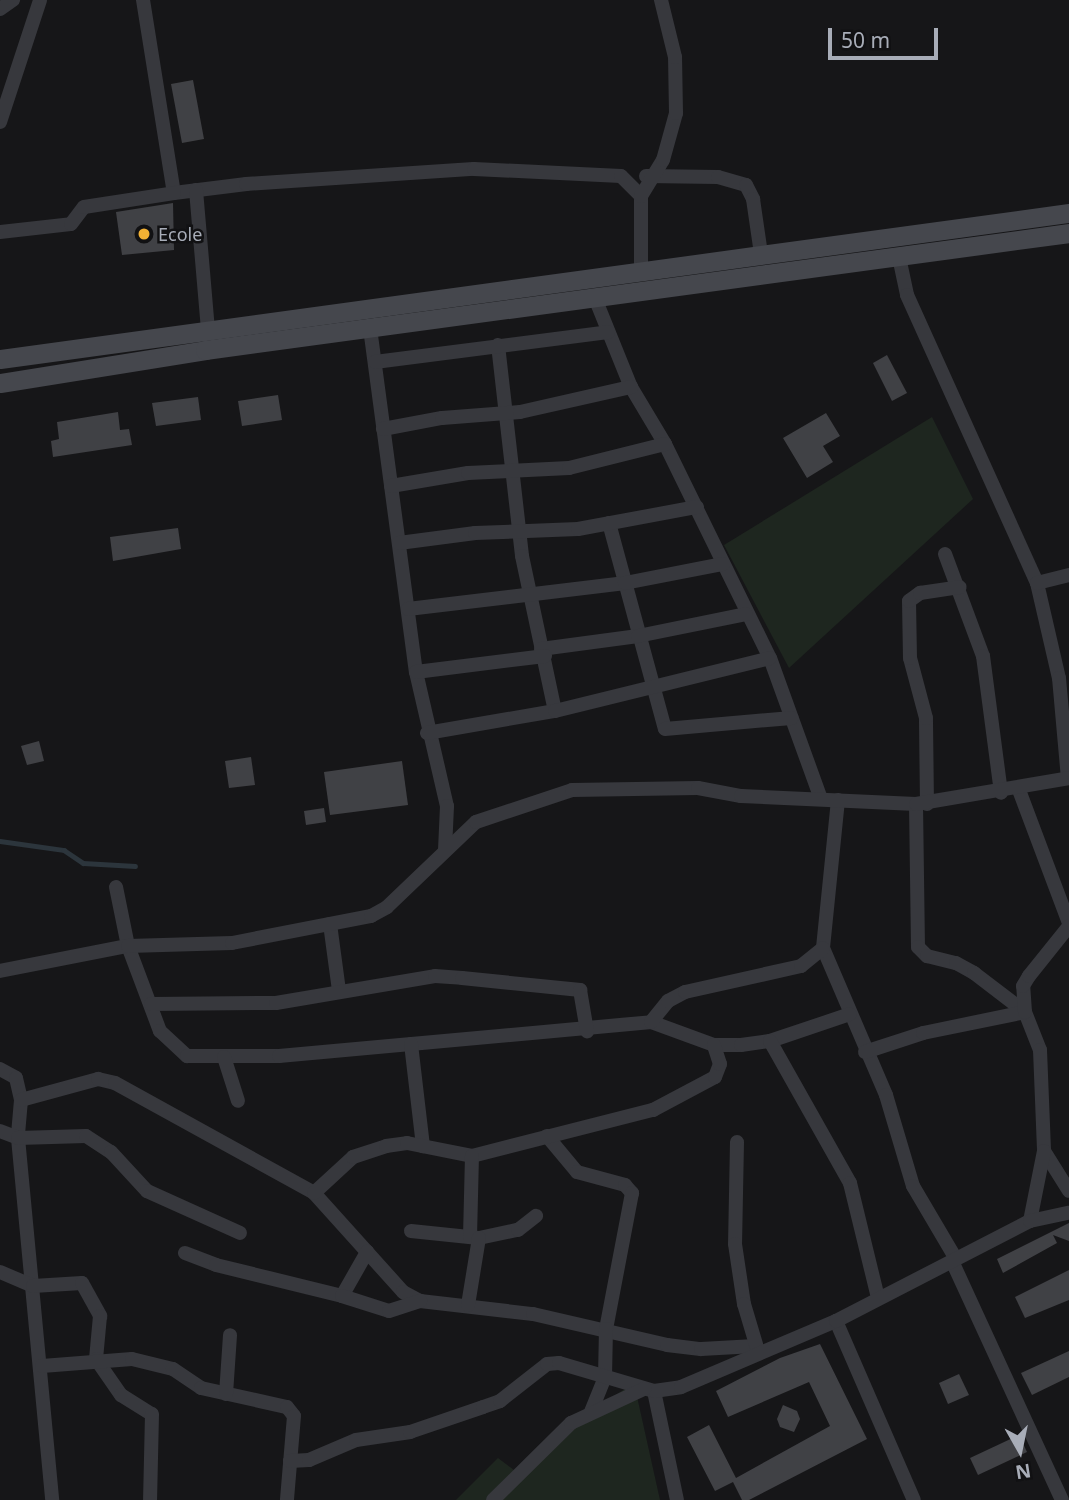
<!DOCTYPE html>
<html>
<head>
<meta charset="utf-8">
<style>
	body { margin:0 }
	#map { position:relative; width:1069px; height:1500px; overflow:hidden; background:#161618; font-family:"Noto Sans",sans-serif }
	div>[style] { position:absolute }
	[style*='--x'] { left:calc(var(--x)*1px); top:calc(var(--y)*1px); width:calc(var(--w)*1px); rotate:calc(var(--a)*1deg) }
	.green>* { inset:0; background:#1e261f }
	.stream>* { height:4.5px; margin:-2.25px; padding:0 2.25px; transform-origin:2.25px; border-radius:2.25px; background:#2c353c }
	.building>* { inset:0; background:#404145 }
	.street>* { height:14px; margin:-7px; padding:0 7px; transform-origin:7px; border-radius:7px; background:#37383d }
	.secondary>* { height:19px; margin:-9.5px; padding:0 9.5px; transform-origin:9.5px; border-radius:9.5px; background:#45474d }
	.dots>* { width:19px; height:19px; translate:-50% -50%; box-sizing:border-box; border:4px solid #111113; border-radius:50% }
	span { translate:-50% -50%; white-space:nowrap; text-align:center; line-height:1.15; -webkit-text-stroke:5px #111113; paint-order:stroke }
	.poi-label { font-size:18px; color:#a8adb8 }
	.left { translate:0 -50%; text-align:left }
	.north { position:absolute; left:985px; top:1416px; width:70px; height:70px; -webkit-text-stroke:5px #111113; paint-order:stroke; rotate:171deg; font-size:19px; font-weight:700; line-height:28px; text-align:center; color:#a8adb8 }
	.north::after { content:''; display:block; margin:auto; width:24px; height:32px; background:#a8adb8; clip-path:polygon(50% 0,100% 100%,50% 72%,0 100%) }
	.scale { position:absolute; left:828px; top:28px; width:110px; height:32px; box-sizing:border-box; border:4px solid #a8adb8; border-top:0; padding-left:9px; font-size:21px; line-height:24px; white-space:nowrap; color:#a8adb8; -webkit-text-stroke:5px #111113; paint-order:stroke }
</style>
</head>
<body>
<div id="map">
	<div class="green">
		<i style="clip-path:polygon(932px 417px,973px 499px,789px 668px,724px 545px)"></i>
		<i style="clip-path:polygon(634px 1383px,660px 1500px,456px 1500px,498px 1458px,518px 1473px,591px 1411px)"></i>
	</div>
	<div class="stream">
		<i style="--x:0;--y:841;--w:65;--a:8"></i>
		<i style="--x:64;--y:850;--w:23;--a:34"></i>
		<i style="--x:83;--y:863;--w:52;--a:3.3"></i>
	</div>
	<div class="building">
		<i style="clip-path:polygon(193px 80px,204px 139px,182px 143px,171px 84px)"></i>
		<i style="clip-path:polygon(173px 203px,174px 250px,122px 255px,116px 212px)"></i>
		<i style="clip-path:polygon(887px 355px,907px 393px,892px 401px,873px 363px)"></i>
		<i style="clip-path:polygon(278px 395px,282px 420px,242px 426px,238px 401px)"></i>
		<i style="clip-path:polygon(198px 397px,201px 420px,156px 426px,152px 403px)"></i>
		<i style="clip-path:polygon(118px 412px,120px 430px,129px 429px,132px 445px,53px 457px,51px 441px,59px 439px,57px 422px)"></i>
		<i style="clip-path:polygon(826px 413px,840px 436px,823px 446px,833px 462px,807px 478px,783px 438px)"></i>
		<i style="clip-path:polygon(178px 528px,181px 549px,113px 561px,110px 537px)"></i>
		<i style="clip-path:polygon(39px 741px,44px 761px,27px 765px,21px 746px)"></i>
		<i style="clip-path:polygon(251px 757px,255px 785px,229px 788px,225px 761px)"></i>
		<i style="clip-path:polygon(402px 761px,408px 805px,330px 815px,324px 772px)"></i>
		<i style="clip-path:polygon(324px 808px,326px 822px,306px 825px,304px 811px)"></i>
		<i style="clip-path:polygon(1069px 1223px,1069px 1241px,1053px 1235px,1057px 1243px,1003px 1273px,997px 1259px)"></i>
		<i style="clip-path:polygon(1069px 1270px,1069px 1300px,1025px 1318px,1015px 1297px)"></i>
		<i style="clip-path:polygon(820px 1344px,867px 1439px,749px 1500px,742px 1500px,733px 1482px,715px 1491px,687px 1437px,709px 1425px,736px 1478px,830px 1426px,809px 1382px,728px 1417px,716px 1391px,780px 1358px)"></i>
		<i style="clip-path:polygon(1069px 1351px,1069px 1377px,1032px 1395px,1021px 1373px)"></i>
		<i style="clip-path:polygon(959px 1374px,969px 1395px,948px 1404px,939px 1383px)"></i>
		<i style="clip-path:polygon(783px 1405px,797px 1411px,800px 1419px,794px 1432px,780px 1427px,777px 1419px)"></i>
		<i style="clip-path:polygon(1019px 1435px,1027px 1452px,978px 1475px,970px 1458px)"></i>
	</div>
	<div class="street">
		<i style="--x:143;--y:0;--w:195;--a:80.9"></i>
		<i style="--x:174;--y:193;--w:73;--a:-7.1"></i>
		<i style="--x:246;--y:184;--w:228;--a:-3.8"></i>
		<i style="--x:474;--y:169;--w:147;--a:2.7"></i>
		<i style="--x:621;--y:176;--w:28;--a:45"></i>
		<i style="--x:0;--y:9;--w:16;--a:-35"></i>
		<i style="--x:0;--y:122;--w:128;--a:-71.8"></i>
		<i style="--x:646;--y:176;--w:72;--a:0.8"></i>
		<i style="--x:718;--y:177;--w:29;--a:16"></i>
		<i style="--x:746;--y:185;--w:16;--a:63"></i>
		<i style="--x:753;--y:199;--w:56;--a:81.7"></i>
		<i style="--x:196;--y:190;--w:140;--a:85.1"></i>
		<i style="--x:0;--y:232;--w:71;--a:-6.4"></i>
		<i style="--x:71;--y:224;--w:21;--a:-53"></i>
		<i style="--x:84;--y:207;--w:91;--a:-8.8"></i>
		<i style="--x:899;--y:257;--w:39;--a:78"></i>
		<i style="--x:907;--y:295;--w:316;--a:65.7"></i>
		<i style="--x:1037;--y:583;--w:98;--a:77"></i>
		<i style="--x:1059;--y:678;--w:100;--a:84.9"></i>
		<i style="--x:641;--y:270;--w:74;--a:-90"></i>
		<i style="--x:641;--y:196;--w:42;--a:-58.6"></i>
		<i style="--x:663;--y:160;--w:49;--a:-74.5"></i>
		<i style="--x:676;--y:113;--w:56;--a:-91"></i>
		<i style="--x:675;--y:57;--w:59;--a:-103.8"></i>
		<i style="--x:595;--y:298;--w:96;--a:68"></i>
		<i style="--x:631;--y:387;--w:66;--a:59.2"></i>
		<i style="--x:665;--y:444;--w:238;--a:63.9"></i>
		<i style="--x:770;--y:658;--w:150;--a:70.1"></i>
		<i style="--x:370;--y:328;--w:347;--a:82.4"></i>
		<i style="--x:416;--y:672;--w:138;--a:77"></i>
		<i style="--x:447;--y:806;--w:44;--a:92.6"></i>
		<i style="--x:498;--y:345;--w:212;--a:83.5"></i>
		<i style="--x:522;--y:556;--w:158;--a:78"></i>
		<i style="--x:375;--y:362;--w:235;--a:-7.3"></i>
		<i style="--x:383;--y:429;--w:60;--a:-10.6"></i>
		<i style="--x:442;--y:418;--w:78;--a:-4.4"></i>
		<i style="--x:520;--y:412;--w:114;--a:-12.7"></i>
		<i style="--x:391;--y:486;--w:78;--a:-9.6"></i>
		<i style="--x:468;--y:473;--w:101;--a:-2.8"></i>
		<i style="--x:569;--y:468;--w:99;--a:-14"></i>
		<i style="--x:609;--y:523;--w:213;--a:74.8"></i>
		<i style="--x:665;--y:729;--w:127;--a:-5"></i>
		<i style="--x:399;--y:543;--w:77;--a:-7.5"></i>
		<i style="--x:475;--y:533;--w:103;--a:-2.2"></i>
		<i style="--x:578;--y:529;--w:121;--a:-10.5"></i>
		<i style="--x:945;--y:554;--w:109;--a:69.6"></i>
		<i style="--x:983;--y:656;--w:138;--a:82.5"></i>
		<i style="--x:1037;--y:583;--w:33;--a:-14"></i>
		<i style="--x:408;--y:609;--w:219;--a:-6.8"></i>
		<i style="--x:625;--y:583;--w:100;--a:-11"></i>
		<i style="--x:541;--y:649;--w:98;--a:-7.6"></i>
		<i style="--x:638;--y:636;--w:110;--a:-11.5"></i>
		<i style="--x:416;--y:672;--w:130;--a:-7.1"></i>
		<i style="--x:427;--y:733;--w:130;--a:-9.8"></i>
		<i style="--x:555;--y:711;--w:221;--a:-13.8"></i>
		<i style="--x:1019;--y:790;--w:142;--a:69.4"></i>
		<i style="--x:838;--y:800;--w:149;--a:95.8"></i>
		<i style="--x:823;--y:948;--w:160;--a:66.8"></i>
		<i style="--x:886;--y:1095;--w:95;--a:73.5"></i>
		<i style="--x:913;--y:1186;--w:85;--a:59.5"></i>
		<i style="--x:916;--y:804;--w:143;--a:89.2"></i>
		<i style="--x:918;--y:947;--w:13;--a:45"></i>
		<i style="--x:927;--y:956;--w:30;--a:14"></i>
		<i style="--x:956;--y:963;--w:21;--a:29"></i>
		<i style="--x:974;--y:973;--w:64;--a:37.4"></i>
		<i style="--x:1025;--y:1012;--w:41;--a:68.5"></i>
		<i style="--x:1040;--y:1050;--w:101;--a:87.7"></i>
		<i style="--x:1044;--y:1151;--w:47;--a:58"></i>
		<i style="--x:927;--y:804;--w:86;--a:-90.7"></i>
		<i style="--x:926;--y:718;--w:62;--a:-104.9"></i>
		<i style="--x:910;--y:658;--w:57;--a:-91"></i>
		<i style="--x:909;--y:601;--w:14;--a:-36"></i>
		<i style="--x:920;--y:593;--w:40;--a:-8.5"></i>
		<i style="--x:116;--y:887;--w:60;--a:78.5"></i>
		<i style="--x:128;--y:946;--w:91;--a:69.4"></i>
		<i style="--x:160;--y:1031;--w:37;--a:43"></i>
		<i style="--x:187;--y:1056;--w:92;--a:0"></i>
		<i style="--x:279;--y:1056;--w:374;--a:-5.2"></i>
		<i style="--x:651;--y:1022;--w:67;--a:20.1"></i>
		<i style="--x:714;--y:1045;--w:27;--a:0"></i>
		<i style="--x:741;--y:1045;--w:29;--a:-8"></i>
		<i style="--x:770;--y:1041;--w:84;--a:-18.6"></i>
		<i style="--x:330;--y:924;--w:68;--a:82.3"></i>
		<i style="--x:0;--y:971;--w:130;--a:-11.1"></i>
		<i style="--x:128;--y:946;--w:104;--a:-1.7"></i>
		<i style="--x:232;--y:943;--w:142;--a:-11"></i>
		<i style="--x:371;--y:916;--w:18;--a:-29"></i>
		<i style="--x:387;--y:907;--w:123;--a:-43.7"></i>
		<i style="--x:476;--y:822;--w:101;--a:-18.4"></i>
		<i style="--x:572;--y:790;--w:126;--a:-0.9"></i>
		<i style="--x:698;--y:788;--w:44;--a:10.5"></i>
		<i style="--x:741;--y:796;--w:175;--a:2.6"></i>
		<i style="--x:916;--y:804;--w:155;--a:-9.6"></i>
		<i style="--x:151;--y:1004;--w:125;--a:-0.5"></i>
		<i style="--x:276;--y:1003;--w:161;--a:-9.6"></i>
		<i style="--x:435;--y:976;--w:27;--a:4"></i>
		<i style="--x:462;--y:978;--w:119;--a:5.8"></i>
		<i style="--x:580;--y:990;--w:42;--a:80.3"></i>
		<i style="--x:651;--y:1022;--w:27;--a:-51"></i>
		<i style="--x:668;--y:1001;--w:19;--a:-28"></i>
		<i style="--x:685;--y:992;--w:119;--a:-12.6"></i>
		<i style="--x:801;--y:966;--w:28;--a:-39"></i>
		<i style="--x:770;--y:1041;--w:163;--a:60.6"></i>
		<i style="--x:850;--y:1183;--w:118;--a:76.3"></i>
		<i style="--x:411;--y:1044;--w:103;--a:83.3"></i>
		<i style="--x:865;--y:1052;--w:61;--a:-18.1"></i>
		<i style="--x:923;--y:1033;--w:104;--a:-11.6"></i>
		<i style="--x:1025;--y:1012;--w:26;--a:-94"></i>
		<i style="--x:1023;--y:986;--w:12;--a:-59"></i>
		<i style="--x:1029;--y:976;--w:64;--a:-51.3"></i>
		<i style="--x:224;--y:1057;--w:46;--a:72.3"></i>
		<i style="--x:0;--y:1069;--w:18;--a:29"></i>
		<i style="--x:16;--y:1078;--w:23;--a:77"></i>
		<i style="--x:21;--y:1100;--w:38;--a:95"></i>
		<i style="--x:18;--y:1138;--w:364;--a:84.6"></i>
		<i style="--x:21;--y:1100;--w:80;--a:-15.3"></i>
		<i style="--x:98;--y:1079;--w:17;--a:13"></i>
		<i style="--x:115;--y:1083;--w:227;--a:28.9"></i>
		<i style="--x:314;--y:1193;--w:133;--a:48"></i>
		<i style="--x:403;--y:1292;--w:19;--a:28"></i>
		<i style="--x:420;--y:1301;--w:114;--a:6.6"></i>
		<i style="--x:533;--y:1314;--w:138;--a:13"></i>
		<i style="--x:667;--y:1345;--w:34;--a:7"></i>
		<i style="--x:701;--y:1349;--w:54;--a:-3.2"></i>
		<i style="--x:0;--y:1131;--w:19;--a:21"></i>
		<i style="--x:18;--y:1138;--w:68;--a:-1.7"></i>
		<i style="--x:86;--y:1136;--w:30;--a:33"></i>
		<i style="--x:111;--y:1152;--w:53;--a:47.3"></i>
		<i style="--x:147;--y:1191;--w:102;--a:24.3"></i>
		<i style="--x:547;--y:1136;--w:47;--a:50.2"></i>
		<i style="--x:577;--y:1172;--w:50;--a:15.2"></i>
		<i style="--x:625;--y:1185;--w:11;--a:49"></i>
		<i style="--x:632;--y:1193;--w:138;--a:100.8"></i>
		<i style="--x:606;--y:1329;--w:48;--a:91.2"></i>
		<i style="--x:605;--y:1377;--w:37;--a:112"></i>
		<i style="--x:737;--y:1142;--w:102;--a:91.1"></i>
		<i style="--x:735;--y:1244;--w:61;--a:81.5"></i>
		<i style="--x:744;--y:1304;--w:49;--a:73.4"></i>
		<i style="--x:314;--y:1193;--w:53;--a:-42.7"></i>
		<i style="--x:353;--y:1157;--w:35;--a:-18"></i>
		<i style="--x:386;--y:1146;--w:21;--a:-8"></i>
		<i style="--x:407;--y:1143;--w:66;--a:11.3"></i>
		<i style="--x:472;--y:1156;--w:187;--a:-14.3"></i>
		<i style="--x:653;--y:1110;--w:70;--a:-28"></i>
		<i style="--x:715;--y:1077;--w:14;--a:-69"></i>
		<i style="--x:720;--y:1064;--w:20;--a:-108"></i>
		<i style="--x:1030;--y:1221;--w:71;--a:-78.7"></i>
		<i style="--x:411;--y:1231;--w:68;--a:5.9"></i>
		<i style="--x:479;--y:1238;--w:40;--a:-12"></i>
		<i style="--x:518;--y:1230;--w:23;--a:-38"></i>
		<i style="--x:470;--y:1237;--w:81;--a:-88.6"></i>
		<i style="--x:185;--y:1253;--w:33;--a:21"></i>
		<i style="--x:216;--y:1265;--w:130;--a:13.8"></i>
		<i style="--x:342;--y:1296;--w:51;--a:-60.4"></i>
		<i style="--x:952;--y:1261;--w:263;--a:65.3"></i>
		<i style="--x:0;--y:1272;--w:36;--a:23"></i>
		<i style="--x:33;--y:1286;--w:49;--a:-3.5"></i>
		<i style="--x:82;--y:1283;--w:38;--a:61"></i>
		<i style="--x:100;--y:1316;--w:43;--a:95.3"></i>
		<i style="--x:96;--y:1359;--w:44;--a:55.2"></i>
		<i style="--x:121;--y:1395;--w:36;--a:32"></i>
		<i style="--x:152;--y:1414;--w:86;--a:91.3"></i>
		<i style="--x:342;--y:1296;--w:49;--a:17.7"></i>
		<i style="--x:389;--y:1311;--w:33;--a:-18"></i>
		<i style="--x:468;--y:1305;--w:68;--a:-80.7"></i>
		<i style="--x:836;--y:1321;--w:195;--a:66.5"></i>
		<i style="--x:42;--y:1366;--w:90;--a:-4.4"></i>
		<i style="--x:132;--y:1359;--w:42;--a:13.7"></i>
		<i style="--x:173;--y:1369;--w:34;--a:34"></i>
		<i style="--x:201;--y:1388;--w:88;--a:12.5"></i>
		<i style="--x:287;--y:1407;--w:11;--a:52"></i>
		<i style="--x:294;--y:1416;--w:84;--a:94.8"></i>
		<i style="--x:654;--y:1391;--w:111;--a:78.1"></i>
		<i style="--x:226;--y:1394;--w:59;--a:-86.1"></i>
		<i style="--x:290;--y:1461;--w:19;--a:-3"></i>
		<i style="--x:309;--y:1460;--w:51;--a:-23.1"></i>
		<i style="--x:356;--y:1440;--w:55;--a:-8.4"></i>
		<i style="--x:410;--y:1432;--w:77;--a:-18.9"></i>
		<i style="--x:483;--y:1407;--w:18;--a:-19"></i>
		<i style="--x:500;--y:1401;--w:60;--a:-38.2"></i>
		<i style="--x:547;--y:1364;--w:12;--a:-5"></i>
		<i style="--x:559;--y:1363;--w:99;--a:16.4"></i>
		<i style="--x:654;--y:1391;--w:27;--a:-8"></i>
		<i style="--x:681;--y:1387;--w:168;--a:-23.1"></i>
		<i style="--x:836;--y:1321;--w:218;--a:-27.3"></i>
		<i style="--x:1030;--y:1221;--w:40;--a:-12"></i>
		<i style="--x:493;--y:1500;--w:110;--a:-44.6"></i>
		<i style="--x:571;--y:1423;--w:81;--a:-25"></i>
	</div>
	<div class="secondary">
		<i style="--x:0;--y:359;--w:1079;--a:-7.78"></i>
		<i style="--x:0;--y:383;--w:208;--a:-9.1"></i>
		<i style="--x:205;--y:350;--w:872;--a:-7.71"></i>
	</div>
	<div class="dots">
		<i style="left:144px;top:234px;background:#f2b134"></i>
	</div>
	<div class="poi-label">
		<span class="left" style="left:158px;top:234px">Ecole</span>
	</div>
	<div class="north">N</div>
	<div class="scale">50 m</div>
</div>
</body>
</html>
